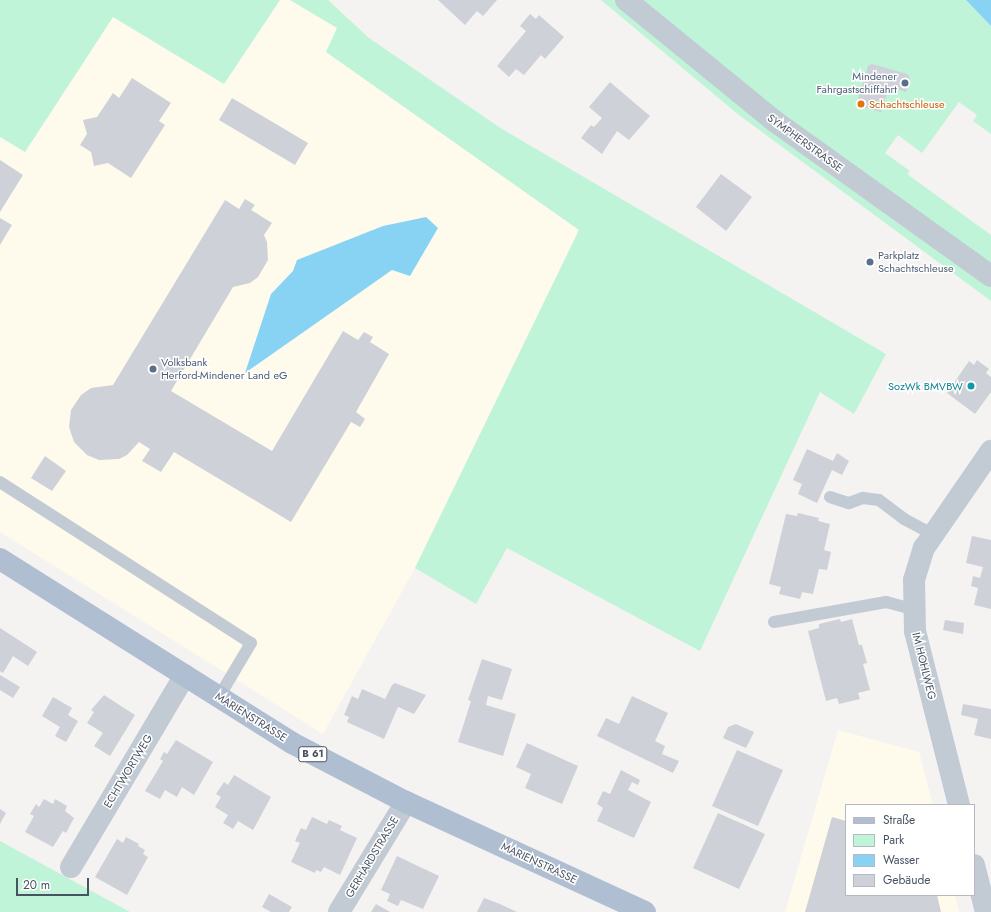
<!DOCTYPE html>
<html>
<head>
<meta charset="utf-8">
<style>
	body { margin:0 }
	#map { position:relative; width:991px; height:912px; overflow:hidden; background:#f5f2f2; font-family:Jost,sans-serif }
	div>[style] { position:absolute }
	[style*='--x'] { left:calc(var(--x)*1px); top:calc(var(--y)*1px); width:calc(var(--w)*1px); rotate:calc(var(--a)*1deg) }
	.commercial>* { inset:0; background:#fefbed }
	.green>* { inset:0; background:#bff4d8 }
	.water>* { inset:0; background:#88d3f4 }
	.building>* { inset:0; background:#ced1d8 }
	.lane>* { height:12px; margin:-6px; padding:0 6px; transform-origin:6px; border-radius:6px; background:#c2cbd4 }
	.street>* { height:22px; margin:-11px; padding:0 11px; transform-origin:11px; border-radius:11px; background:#c2cbd4 }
	.primary>* { height:22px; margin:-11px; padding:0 11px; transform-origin:11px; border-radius:11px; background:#b0bed2 }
	.dots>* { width:11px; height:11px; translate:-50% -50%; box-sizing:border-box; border:2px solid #fff; border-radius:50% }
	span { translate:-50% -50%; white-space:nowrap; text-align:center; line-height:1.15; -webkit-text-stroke:3px #fff; paint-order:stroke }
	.shield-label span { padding:1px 3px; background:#fff; border:1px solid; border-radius:3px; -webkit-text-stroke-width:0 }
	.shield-label { font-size:10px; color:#485362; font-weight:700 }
	.service-label { font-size:11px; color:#4e5e75 }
	.right { translate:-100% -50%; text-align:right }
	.left { translate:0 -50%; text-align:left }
	.food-label { font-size:11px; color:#c56008 }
	.street-label { font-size:11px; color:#485362 }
	.culture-label { font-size:11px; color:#0d838f }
	.legend { position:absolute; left:845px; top:804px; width:130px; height:92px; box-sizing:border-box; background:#fff; border:1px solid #b6bac0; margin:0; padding:5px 7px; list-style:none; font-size:12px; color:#485362 }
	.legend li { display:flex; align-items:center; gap:8px; height:20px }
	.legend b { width:20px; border:1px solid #b6bac0 }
	.scale { position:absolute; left:16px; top:878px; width:73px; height:18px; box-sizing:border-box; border:2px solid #485362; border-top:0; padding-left:5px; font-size:12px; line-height:14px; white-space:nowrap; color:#485362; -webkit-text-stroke:3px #fff; paint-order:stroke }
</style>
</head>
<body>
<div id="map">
	<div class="commercial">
		<i style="clip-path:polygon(280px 0,290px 0,337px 28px,326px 52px,579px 230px,415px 568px,323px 734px,0 532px,0 137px,25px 152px,113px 17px,224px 84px)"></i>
		<i style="clip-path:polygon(838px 730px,919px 752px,933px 805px,846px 805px,846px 895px,955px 895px,959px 912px,785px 912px)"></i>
	</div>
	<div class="green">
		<i style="clip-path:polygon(0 0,280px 0,224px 84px,113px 17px,25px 152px,0 137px)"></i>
		<i style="clip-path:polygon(290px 0,328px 0,369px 38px,502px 129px,886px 354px,854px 414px,820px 392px,700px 651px,507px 548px,476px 604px,415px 568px,579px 230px,326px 52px,337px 28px)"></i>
		<i style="clip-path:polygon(601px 0,966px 0,991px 26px,991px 134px,973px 121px,977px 115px,959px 102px,922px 153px,898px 135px,885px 153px,910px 171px,907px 174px,991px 235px,991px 301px,739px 115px)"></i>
		<i style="clip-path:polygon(0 841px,130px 912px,0 912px)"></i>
	</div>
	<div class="water">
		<i style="clip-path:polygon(966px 0,991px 0,991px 26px)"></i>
		<i style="clip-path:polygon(426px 217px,438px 228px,410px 276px,392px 270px,245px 373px,271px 294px,293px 271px,297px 260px,383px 226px)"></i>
	</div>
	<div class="building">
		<i style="clip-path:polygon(438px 0,497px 0,483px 16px,477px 11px,465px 25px)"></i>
		<i style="clip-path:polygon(530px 14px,536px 19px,539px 15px,564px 37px,545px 59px,541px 55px,524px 75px,516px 69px,509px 77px,497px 66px,526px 31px,520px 26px)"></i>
		<i style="clip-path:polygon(872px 64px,907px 74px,910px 78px,906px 92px,889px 87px,881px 112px,856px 105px,868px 66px)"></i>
		<i style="clip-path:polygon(132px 78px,171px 103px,159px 121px,165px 125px,131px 178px,108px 163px,94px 166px,91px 152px,80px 145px,87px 134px,83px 120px,97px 117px,113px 93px,119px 98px)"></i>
		<i style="clip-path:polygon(610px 82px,650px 116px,629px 140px,617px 131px,602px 154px,581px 138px,591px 125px,594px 127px,602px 118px,589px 107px)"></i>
		<i style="clip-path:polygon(232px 98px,308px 143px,295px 165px,219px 120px)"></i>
		<i style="clip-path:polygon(0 160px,23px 175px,0 212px)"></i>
		<i style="clip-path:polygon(721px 174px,752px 197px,726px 231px,696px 207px)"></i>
		<i style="clip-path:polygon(245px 199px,255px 205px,251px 210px,272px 223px,264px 235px,267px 242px,268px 260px,258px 277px,250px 283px,233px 287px,171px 391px,272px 451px,343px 331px,358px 340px,364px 332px,373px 337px,370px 342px,389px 354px,356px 412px,365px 419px,360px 427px,351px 422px,291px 522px,174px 452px,161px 472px,142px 461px,150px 449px,139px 442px,127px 455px,119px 459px,99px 460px,87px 455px,74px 442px,69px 427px,71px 410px,81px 395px,91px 388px,113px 385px,225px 200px,239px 209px)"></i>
		<i style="clip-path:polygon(0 218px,12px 225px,0 245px)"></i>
		<i style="clip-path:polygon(977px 360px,989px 369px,986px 373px,991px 377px,991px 392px,975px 414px,947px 393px,969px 361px,974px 365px)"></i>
		<i style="clip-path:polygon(807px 449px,833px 461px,837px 453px,849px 461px,842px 475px,832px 470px,817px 503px,798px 494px,802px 484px,793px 480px)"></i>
		<i style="clip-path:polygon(45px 456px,66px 471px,52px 491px,31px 478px)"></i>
		<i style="clip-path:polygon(798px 513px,819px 518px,818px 521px,830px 524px,824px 550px,831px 552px,827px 570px,819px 569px,813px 594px,802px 592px,800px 599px,779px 594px,781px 587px,769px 584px,786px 514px,797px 516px)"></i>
		<i style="clip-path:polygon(972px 536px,991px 540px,991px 609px,974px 605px,978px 588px,971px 586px,973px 576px,980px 578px,983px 567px,966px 563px)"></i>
		<i style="clip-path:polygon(840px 619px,841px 622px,852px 619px,859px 645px,862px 645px,867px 663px,863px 664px,870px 690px,858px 693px,860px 699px,839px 704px,837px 698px,826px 701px,808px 631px,819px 628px,819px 624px)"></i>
		<i style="clip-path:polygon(945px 620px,964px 623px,963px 634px,943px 630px)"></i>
		<i style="clip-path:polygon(0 628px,37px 652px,28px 666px,13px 656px,3px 673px,0 671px)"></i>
		<i style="clip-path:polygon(482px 659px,512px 669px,502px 700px,488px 696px,486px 705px,516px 714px,503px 756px,458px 742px,471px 701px,468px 700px)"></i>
		<i style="clip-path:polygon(0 675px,20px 687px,13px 698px,0 690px)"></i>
		<i style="clip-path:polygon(395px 683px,426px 695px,414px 714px,398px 707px,384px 739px,347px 722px,349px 717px,344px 715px,352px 696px,358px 699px,362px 689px,385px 699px,392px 685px)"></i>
		<i style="clip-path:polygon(104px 695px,135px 715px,110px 756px,94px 746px,103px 733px,87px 723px,94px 712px,91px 710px)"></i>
		<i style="clip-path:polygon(632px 696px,668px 713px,655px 741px,665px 746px,662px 754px,679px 761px,673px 773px,597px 736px,606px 718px,619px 724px)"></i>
		<i style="clip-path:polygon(53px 697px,72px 708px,68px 715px,78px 721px,66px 742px,55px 736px,60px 727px,42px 716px)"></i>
		<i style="clip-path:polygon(963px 704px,991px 709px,991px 739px,974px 735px,978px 719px,961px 715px)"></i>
		<i style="clip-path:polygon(736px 724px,754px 732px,746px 748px,723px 738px,728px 727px)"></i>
		<i style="clip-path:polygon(176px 740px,213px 762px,194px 795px,182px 787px,177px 797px,165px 790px,160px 799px,145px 791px,163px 761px,160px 759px,164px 752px,167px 754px)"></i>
		<i style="clip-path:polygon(527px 743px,578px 766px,562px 804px,525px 788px,531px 774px,516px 767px)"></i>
		<i style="clip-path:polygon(737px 750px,783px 770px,758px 826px,712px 806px)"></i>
		<i style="clip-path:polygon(621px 770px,640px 780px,638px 785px,632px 782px,628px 790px,651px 802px,634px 838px,597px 821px,603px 808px,597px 804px,603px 791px,610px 794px)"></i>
		<i style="clip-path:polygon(234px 775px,271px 797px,253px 830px,238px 821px,233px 829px,223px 823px,228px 815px,215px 807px,221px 797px,216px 794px,224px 782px,228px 785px)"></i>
		<i style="clip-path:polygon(44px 799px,53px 804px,55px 799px,67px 806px,65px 811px,74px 818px,66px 833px,63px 831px,53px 847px,25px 832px,34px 816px,30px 814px,36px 804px,39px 807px)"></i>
		<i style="clip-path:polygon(0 809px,6px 813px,0 824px)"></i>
		<i style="clip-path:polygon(718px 813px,765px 834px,739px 889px,693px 868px)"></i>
		<i style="clip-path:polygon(312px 817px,327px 824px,329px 820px,342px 826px,340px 830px,357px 838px,340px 875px,324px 867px,321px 872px,316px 870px,315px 873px,291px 862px,300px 843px,295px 841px,301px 828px,306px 830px)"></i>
		<i style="clip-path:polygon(832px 817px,846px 821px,846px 895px,937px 895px,941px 912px,805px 912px)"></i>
		<i style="clip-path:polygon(126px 837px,139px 844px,138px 846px,145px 850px,143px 854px,148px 857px,127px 895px,95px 877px,117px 839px,123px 843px)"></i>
		<i style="clip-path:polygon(397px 856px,439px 876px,423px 909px,401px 900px,398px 906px,387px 901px,390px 894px,381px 890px)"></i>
		<i style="clip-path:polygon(269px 894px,292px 907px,289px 912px,271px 912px,262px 907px)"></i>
		<i style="clip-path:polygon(484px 898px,500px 904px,517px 912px,477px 912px)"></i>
		<i style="clip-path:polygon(376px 904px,390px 912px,371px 912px)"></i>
	</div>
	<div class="lane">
		<i style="--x:0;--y:482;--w:298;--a:32.7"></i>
		<i style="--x:251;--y:643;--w:63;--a:120.7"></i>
		<i style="--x:830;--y:497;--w:20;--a:18"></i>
		<i style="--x:849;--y:503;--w:15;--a:-20"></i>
		<i style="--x:863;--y:498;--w:16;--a:7"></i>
		<i style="--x:879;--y:500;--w:31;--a:37"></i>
		<i style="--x:904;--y:519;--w:32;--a:28"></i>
		<i style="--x:774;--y:622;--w:114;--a:-10.1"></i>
		<i style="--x:886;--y:602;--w:30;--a:15"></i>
	</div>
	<div class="street">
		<i style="--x:626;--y:0;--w:190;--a:39.2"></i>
		<i style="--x:773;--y:120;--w:268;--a:35.6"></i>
		<i style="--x:959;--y:805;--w:179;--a:-104.2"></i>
		<i style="--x:915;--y:631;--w:51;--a:-91.1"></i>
		<i style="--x:914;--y:580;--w:34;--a:-73"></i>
		<i style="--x:924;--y:548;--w:118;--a:-55.4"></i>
		<i style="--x:974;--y:865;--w:49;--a:75.7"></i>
		<i style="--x:71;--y:867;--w:223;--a:-59.3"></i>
		<i style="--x:339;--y:912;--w:129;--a:-58.7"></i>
	</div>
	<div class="primary">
		<i style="--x:0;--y:559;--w:345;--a:32.2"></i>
		<i style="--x:292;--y:743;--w:128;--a:27.4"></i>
		<i style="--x:406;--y:802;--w:263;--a:24.7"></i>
	</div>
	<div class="dots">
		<i style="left:905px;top:83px;background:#5c6f8a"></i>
		<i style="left:861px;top:104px;background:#e8710a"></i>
		<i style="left:870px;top:262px;background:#5c6f8a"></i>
		<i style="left:153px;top:369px;background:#5c6f8a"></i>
		<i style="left:971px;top:386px;background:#0f9aa8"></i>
	</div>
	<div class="shield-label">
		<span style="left:313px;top:754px">B 61</span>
	</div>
	<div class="service-label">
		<span class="right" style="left:897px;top:83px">Mindener<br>Fahrgastschiffahrt</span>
		<span class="left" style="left:878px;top:262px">Parkplatz<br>Schachtschleuse</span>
		<span class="left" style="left:161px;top:369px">Volksbank<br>Herford-Mindener Land eG</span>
	</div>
	<div class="food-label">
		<span class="left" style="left:869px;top:104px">Schachtschleuse</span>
	</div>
	<div class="street-label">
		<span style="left:805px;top:143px;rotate:36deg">SYMPHERSTRASSE</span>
		<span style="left:924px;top:666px;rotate:76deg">IM HOHLWEG</span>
		<span style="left:251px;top:717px;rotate:32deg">MARIENSTRASSE</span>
		<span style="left:128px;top:771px;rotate:-59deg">ECHTWORTWEG</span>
		<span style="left:372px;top:857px;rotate:-59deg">GERHARDSTRASSE</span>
		<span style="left:539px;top:863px;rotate:25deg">MARIENSTRASSE</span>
	</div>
	<div class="culture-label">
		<span class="right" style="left:963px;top:386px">SozWk BMVBW</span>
	</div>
	<ul class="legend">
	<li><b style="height:5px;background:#b0bed2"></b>Straße</li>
	<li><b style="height:11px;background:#bff4d8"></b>Park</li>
	<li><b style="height:11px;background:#88d3f4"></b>Wasser</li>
	<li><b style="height:11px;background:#ced1d8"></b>Gebäude</li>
	</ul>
	<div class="scale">20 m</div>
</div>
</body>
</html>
